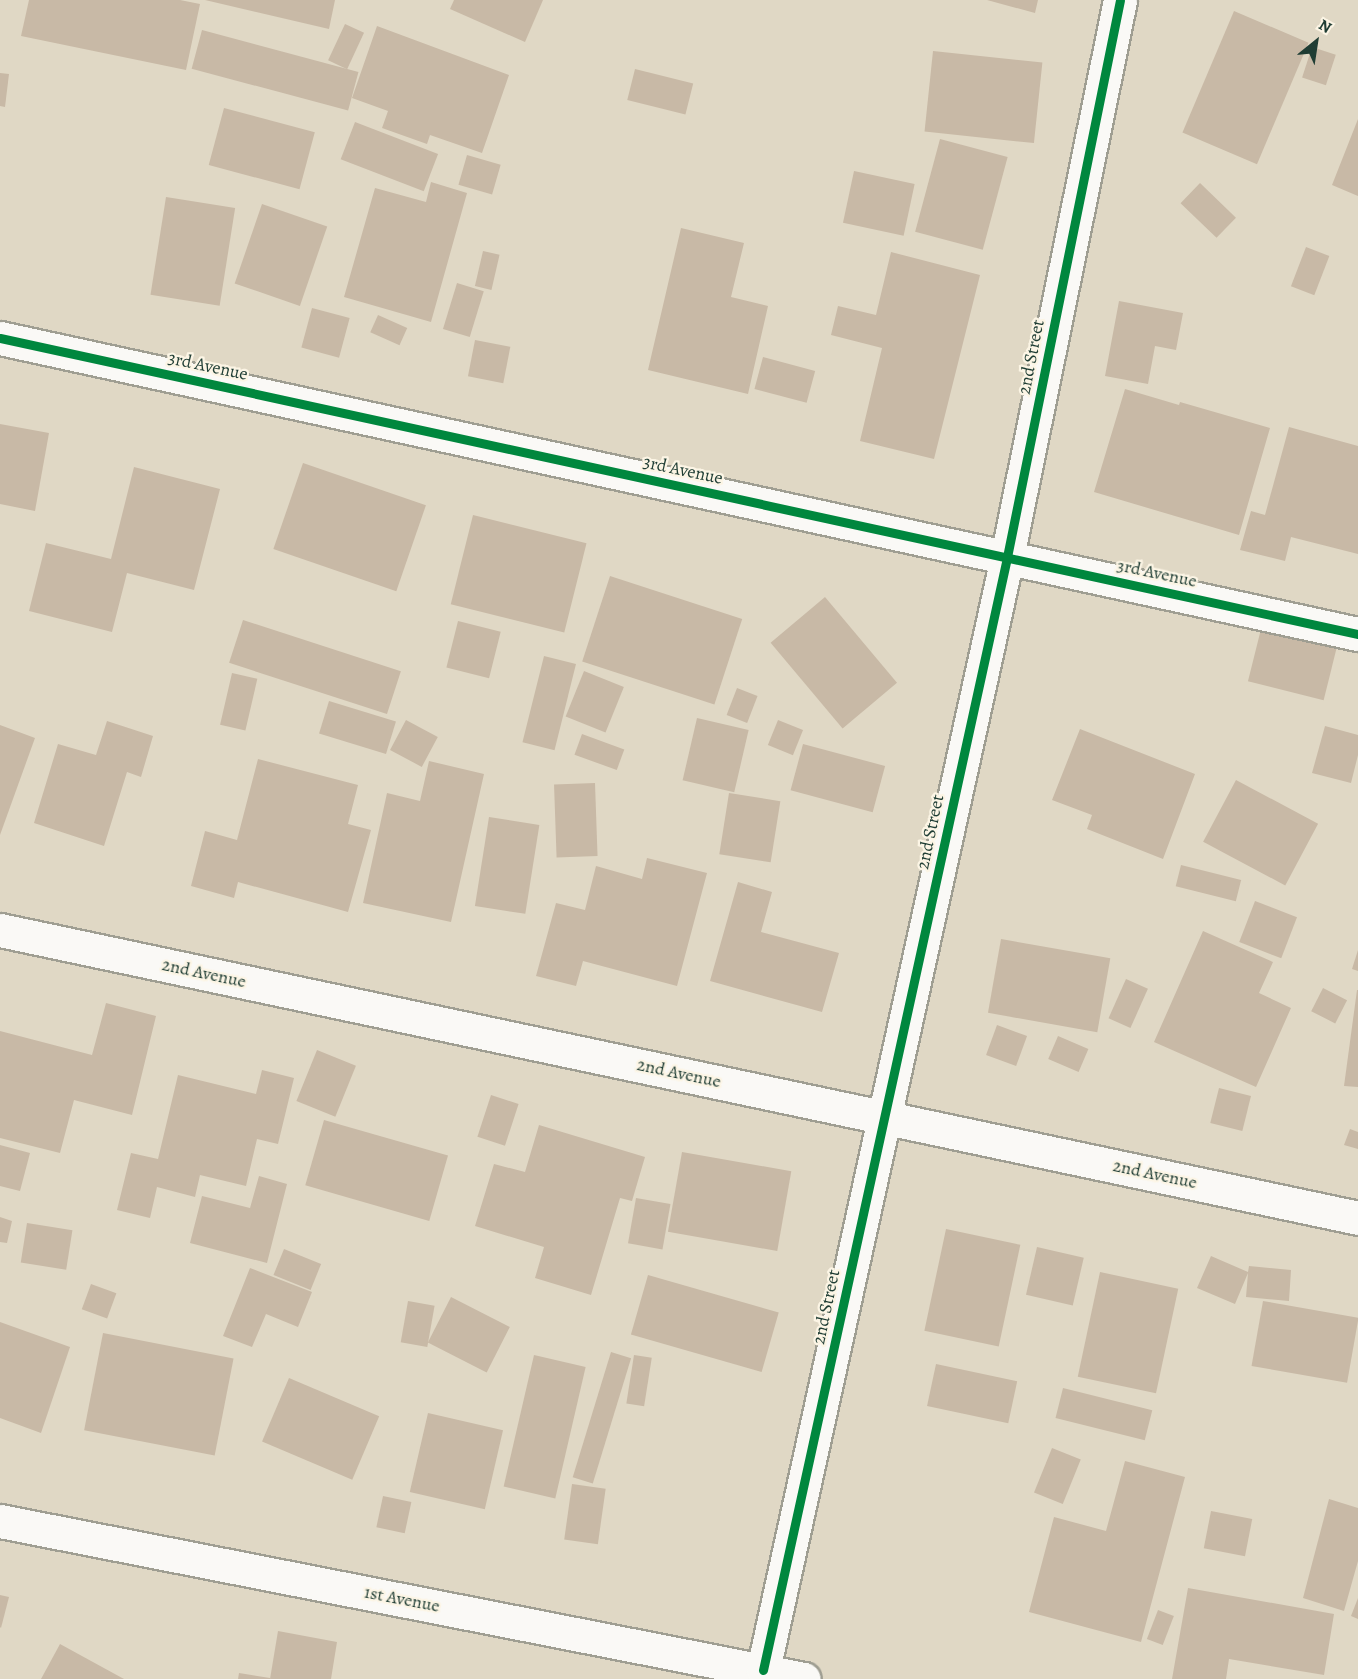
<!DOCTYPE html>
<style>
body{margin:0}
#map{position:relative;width:1358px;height:1679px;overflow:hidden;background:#e0d8c5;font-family:Alegreya,serif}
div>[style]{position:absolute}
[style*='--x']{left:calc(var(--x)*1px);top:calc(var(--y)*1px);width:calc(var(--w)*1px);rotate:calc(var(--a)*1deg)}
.building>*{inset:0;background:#c8b9a6;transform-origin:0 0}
.roads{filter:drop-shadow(2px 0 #9f9e92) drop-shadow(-2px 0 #9f9e92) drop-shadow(0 2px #9f9e92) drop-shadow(0 -2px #9f9e92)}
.minor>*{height:33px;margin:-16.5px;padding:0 16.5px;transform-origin:16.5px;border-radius:16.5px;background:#faf9f6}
.cycleway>*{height:9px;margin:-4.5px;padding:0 4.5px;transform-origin:4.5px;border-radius:4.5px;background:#00873e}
span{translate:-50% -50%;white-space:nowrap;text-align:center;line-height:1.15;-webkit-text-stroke:4.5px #fcf5e5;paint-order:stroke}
.street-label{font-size:18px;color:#1f3d34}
.north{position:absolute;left:1286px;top:12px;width:60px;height:60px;-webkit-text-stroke:4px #fcf5e5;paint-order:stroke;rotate:30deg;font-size:16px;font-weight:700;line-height:24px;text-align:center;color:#1f3d34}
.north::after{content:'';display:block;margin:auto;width:21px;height:27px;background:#1f3d34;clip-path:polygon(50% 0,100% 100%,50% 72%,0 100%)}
</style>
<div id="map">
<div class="building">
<div style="clip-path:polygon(29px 0,180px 0,200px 4px,186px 70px,21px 36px)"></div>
<div style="clip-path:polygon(205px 0,335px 0,329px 29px)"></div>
<div style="clip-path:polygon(454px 0,543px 0,525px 42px,450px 9px)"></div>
<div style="clip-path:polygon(987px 0,1038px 0,1035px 13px)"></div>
<div style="left:1234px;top:11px;width:81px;height:132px;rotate:23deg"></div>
<div style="left:345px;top:24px;width:21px;height:40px;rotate:25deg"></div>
<div style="clip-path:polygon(377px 26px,509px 75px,482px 153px,430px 135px,427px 144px,382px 128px,388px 111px,352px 98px)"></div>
<div style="left:202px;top:30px;width:162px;height:40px;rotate:15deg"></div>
<div style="left:1312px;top:47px;width:25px;height:32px;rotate:18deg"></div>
<div style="left:933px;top:51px;width:110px;height:81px;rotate:6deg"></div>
<div style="left:635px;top:69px;width:60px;height:32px;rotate:14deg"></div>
<div style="clip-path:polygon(0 73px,9px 74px,5px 107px,0 106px)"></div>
<div style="left:224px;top:108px;width:94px;height:59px;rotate:15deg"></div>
<div style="clip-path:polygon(1358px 119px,1358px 196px,1332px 185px)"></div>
<div style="left:355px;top:122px;width:89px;height:40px;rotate:21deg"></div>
<div style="left:940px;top:139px;width:70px;height:96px;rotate:15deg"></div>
<div style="left:467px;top:155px;width:35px;height:31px;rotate:16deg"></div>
<div style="left:854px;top:171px;width:62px;height:53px;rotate:12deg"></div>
<div style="clip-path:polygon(431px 182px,467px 193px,431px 322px,344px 297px,375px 188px,426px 202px)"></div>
<div style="left:1200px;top:183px;width:50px;height:28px;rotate:44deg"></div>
<div style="left:166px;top:197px;width:70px;height:99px;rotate:9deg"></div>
<div style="left:262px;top:204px;width:69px;height:84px;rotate:19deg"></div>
<div style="clip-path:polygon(681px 228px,744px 243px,731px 297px,768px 306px,748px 394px,648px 370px)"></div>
<div style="left:1306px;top:247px;width:25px;height:42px;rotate:21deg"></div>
<div style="left:483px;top:251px;width:17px;height:36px;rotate:13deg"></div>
<div style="clip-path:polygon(891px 252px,980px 275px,934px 459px,860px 441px,882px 348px,831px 335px,838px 306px,876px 315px)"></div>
<div style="left:457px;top:283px;width:28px;height:48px;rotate:17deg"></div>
<div style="clip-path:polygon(1119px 301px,1183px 313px,1176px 350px,1155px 346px,1148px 384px,1105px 376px)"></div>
<div style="left:312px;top:308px;width:39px;height:41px;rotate:15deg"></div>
<div style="left:378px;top:315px;width:32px;height:19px;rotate:24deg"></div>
<div style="left:475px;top:340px;width:36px;height:37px;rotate:11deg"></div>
<div style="left:763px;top:357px;width:54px;height:33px;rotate:15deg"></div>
<div style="clip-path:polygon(1125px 389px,1179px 405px,1180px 402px,1270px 428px,1239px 535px,1094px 492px)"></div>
<div style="clip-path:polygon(0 424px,49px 433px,35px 511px,0 504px)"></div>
<div style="clip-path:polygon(1289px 427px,1358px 446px,1358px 554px,1291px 537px,1285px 561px,1240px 550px,1251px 511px,1265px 515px)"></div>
<div style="left:303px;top:463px;width:130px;height:91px;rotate:19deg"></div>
<div style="clip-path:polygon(134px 467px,220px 489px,194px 590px,127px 573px,112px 632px,29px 611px,46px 543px,111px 559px)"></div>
<div style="left:473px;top:515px;width:117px;height:92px;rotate:14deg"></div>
<div style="left:610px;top:576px;width:139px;height:90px;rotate:18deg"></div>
<div style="left:825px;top:597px;width:112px;height:71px;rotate:50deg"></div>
<div style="left:243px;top:620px;width:166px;height:45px;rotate:18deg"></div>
<div style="left:458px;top:621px;width:44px;height:48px;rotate:14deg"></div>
<div style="left:1262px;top:625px;width:78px;height:58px;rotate:14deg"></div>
<div style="left:544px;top:656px;width:33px;height:89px;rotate:14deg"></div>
<div style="left:584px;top:671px;width:43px;height:49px;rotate:22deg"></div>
<div style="left:232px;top:673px;width:26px;height:53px;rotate:13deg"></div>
<div style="left:737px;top:688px;width:22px;height:29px;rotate:21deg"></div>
<div style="left:329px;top:701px;width:70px;height:34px;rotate:17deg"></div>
<div style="left:697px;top:718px;width:53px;height:64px;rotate:13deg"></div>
<div style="left:406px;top:720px;width:36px;height:34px;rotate:28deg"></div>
<div style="left:778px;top:720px;width:27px;height:27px;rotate:22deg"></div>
<div style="clip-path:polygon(107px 721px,153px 736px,141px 777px,127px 772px,104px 846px,34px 823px,58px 744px,96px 755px)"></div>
<div style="clip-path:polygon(0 725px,35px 738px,0 835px)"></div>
<div style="clip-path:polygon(1325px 726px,1358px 735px,1358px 755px,1351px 783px,1312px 773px)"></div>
<div style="clip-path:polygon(1080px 729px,1195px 774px,1163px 859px,1087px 829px,1092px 815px,1052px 800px)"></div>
<div style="left:582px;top:734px;width:45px;height:22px;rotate:20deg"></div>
<div style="left:803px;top:744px;width:85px;height:48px;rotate:15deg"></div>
<div style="clip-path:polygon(258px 759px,358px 785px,348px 824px,371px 830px,348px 912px,238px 882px,234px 898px,191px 886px,205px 831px,237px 840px)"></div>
<div style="clip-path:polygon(429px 761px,484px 774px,451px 922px,363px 903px,387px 793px,420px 801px)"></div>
<div style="left:1236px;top:780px;width:93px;height:70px;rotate:28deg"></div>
<div style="left:595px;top:783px;width:73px;height:41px;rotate:88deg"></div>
<div style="left:729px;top:793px;width:52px;height:62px;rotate:9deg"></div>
<div style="left:489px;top:817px;width:51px;height:90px;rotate:9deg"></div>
<div style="clip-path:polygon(647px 858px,707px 873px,677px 986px,583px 961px,576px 986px,536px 976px,556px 903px,585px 910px,596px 866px,642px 879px)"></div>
<div style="left:1181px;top:865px;width:62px;height:22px;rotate:14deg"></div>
<div style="clip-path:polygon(738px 882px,772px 892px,761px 932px,839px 953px,822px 1012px,710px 981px)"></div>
<div style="left:1255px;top:901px;width:45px;height:44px;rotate:21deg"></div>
<div style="clip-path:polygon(1203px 931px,1273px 962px,1259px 993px,1291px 1008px,1256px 1087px,1154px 1042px)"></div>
<div style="left:1001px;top:939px;width:111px;height:75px;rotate:10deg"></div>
<div style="clip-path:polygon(1358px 950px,1358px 971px,1352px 969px)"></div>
<div style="left:1126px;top:979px;width:24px;height:43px;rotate:24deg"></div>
<div style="left:1323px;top:988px;width:27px;height:26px;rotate:27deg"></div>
<div style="clip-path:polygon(1357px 990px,1358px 990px,1358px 1087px,1344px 1086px)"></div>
<div style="clip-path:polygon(106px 1003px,156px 1016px,132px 1115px,74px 1100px,60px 1153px,0 1138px,0 1031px,92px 1055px)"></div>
<div style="left:997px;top:1025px;width:32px;height:32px;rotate:20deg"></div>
<div style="left:1058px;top:1036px;width:33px;height:25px;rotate:23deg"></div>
<div style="left:317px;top:1050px;width:42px;height:55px;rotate:22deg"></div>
<div style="clip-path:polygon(262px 1070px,294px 1078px,278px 1144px,257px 1139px,246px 1186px,200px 1175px,195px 1197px,157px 1187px,150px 1218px,117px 1210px,131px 1153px,158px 1159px,178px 1075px,256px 1094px)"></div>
<div style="left:1219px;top:1088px;width:33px;height:36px;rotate:14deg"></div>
<div style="left:491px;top:1095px;width:29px;height:44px;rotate:18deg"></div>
<div style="left:324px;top:1120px;width:129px;height:68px;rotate:16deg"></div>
<div style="clip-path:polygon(539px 1125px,645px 1157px,632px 1201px,620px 1198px,591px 1295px,535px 1278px,544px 1247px,475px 1226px,494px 1164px,525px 1172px)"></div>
<div style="clip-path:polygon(1350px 1129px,1358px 1132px,1358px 1149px,1344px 1145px)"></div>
<div style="clip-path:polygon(0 1145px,30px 1153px,20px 1191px,0 1186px)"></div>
<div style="left:682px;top:1152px;width:111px;height:81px;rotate:10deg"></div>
<div style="clip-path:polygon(259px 1176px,287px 1184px,267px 1263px,190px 1243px,202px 1196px,250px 1208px)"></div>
<div style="left:636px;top:1198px;width:35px;height:46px;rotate:10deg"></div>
<div style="clip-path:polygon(0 1217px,12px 1221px,7px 1243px,0 1242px)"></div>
<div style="left:27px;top:1223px;width:46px;height:40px;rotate:9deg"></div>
<div style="left:946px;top:1229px;width:76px;height:104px;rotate:12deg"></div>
<div style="left:1037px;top:1247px;width:48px;height:49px;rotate:13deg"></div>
<div style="left:284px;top:1249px;width:40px;height:28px;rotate:22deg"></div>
<div style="clip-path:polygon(1211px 1256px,1248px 1272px,1249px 1266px,1291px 1270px,1289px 1301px,1246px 1297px,1248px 1273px,1235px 1304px,1197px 1288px)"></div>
<div style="clip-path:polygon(250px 1268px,312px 1292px,298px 1327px,266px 1314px,252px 1347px,223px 1336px)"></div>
<div style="left:1100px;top:1272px;width:80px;height:107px;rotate:12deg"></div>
<div style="left:648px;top:1275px;width:136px;height:62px;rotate:16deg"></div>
<div style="left:91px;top:1284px;width:27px;height:27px;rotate:20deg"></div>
<div style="left:451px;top:1297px;width:66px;height:51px;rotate:27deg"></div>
<div style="left:408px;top:1301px;width:27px;height:42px;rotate:10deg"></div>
<div style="left:1263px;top:1301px;width:97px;height:66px;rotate:10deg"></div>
<div style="clip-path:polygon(0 1322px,70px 1347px,41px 1433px,0 1418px)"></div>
<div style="left:103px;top:1333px;width:133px;height:99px;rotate:11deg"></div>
<div style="left:611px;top:1352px;width:21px;height:131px;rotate:17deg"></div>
<div style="left:534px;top:1355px;width:53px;height:135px;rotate:13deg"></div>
<div style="left:634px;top:1355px;width:18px;height:49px;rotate:9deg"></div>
<div style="left:936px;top:1364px;width:83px;height:43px;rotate:12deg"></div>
<div style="left:289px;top:1378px;width:98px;height:69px;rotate:23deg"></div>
<div style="left:1063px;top:1388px;width:92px;height:31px;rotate:14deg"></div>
<div style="left:428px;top:1413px;width:77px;height:81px;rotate:13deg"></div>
<div style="left:1052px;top:1448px;width:31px;height:48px;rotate:22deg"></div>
<div style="clip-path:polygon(1125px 1461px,1185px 1477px,1141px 1642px,1029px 1612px,1054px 1517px,1106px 1531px)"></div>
<div style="left:572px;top:1484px;width:34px;height:56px;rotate:8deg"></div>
<div style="left:383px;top:1496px;width:29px;height:32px;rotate:12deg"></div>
<div style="clip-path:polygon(1329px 1499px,1358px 1508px,1358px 1561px,1344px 1611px,1303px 1598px)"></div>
<div style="left:1211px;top:1511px;width:42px;height:38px;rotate:11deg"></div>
<div style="clip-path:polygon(1188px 1588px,1334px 1614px,1324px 1675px,1229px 1659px,1226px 1679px,1172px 1679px)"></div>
<div style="clip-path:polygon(0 1595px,9px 1597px,1px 1628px,0 1627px)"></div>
<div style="clip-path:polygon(1358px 1598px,1358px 1619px,1351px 1616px)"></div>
<div style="left:1158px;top:1610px;width:17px;height:31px;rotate:21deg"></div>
<div style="clip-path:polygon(278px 1631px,337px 1642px,331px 1679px,270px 1679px)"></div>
<div style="clip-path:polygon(60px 1644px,124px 1679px,41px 1679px)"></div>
<div style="clip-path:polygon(239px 1673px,270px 1678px,270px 1679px,238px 1679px)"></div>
</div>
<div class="roads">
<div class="minor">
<div style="--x:0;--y:338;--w:1390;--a:12.3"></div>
<div style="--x:0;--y:930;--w:1388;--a:11.97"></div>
<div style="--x:0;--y:1521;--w:819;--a:11.12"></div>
<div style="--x:763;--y:1670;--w:1139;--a:-77.63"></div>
<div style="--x:1007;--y:557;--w:568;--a:-78.53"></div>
</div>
</div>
<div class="cycleway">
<div style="--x:0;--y:338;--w:1390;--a:12.3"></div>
<div style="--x:763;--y:1670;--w:1139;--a:-77.63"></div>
<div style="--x:1007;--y:557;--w:568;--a:-78.53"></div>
</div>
<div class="street-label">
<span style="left:1031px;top:357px;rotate:-79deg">2nd Street</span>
<span style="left:208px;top:366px;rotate:12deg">3rd Avenue</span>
<span style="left:683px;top:470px;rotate:12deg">3rd Avenue</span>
<span style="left:1157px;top:573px;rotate:12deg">3rd Avenue</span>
<span style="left:930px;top:832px;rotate:-78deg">2nd Street</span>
<span style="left:204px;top:973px;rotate:12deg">2nd Avenue</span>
<span style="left:679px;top:1073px;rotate:12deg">2nd Avenue</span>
<span style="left:1155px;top:1174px;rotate:12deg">2nd Avenue</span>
<span style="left:826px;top:1307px;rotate:-78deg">2nd Street</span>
<span style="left:402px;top:1599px;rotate:11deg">1st Avenue</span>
</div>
<div class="north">N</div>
</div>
